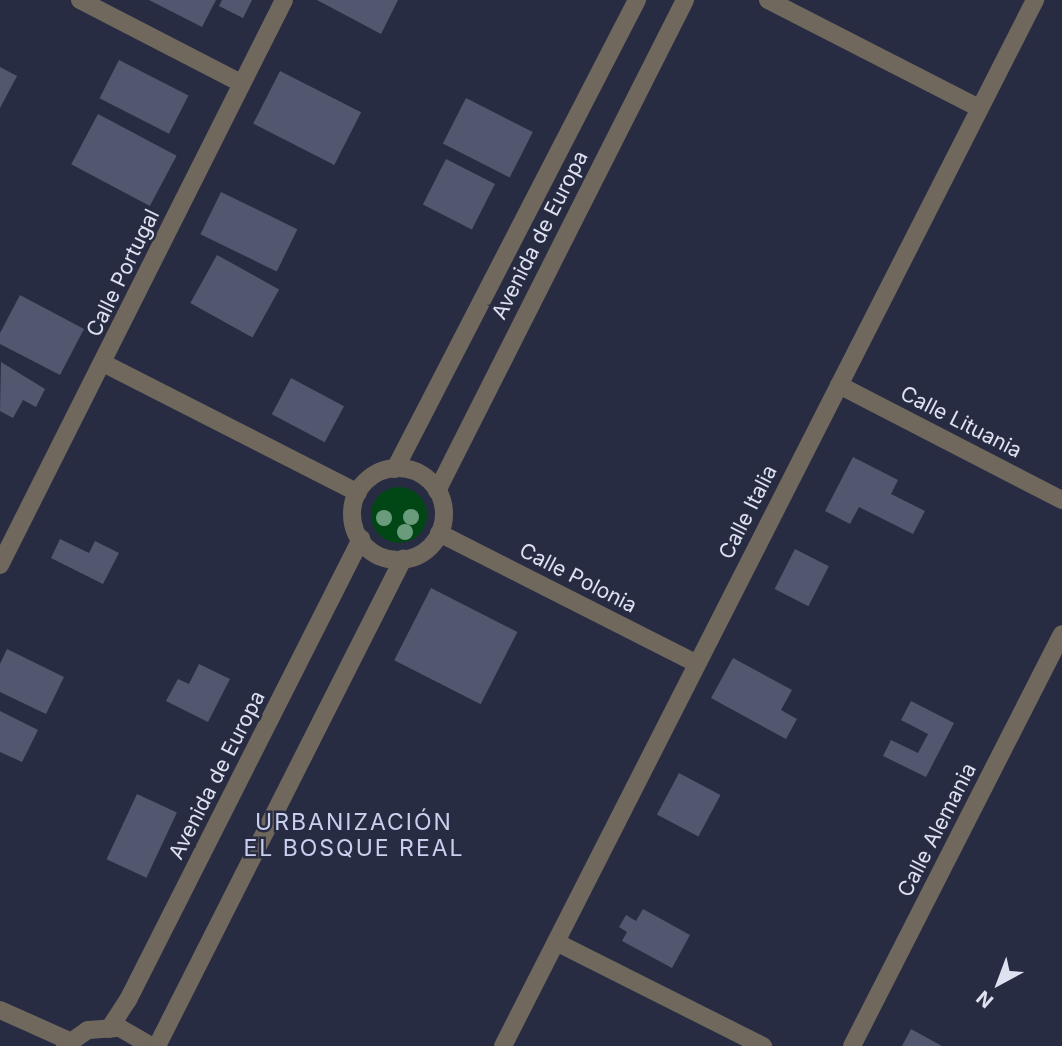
<!DOCTYPE html>
<meta charset="utf-8">
<style>
body{margin:0}
#map{position:relative;width:1062px;height:1046px;overflow:hidden;background:#272c42;font-family:Inter,sans-serif}
div>[style]{position:absolute}
[style*='--x']{left:calc(var(--x)*1px);top:calc(var(--y)*1px);width:calc(var(--w)*1px);rotate:calc(var(--a)*1deg)}
.green>*{inset:0;background:#014716}
.round{border-radius:50%}
.building>*{inset:0;background:#51576f;transform-origin:0 0}
.minor>*{height:18px;margin:-9px;padding:0 9px;transform-origin:9px;border-radius:9px;background:#70675d}
.minor>.ring{margin:-9px;padding:0;box-sizing:content-box;background:none;border:18px solid #70675d;border-radius:50%}
.trees>*{width:16px;height:16px;margin:-8px;border-radius:50%;background:#6a9c7c}
span{translate:-50% -50%;white-space:nowrap;text-align:center;line-height:1.15;-webkit-text-stroke:5px #272c42;paint-order:stroke}
.street-label{font-size:21px;color:#dde1f0}
.neighbourhood-label{font-size:23px;color:#c9d0ee;letter-spacing:2px}
.north{position:absolute;left:964px;top:948px;width:70px;height:70px;-webkit-text-stroke:5px #272c42;paint-order:stroke;rotate:221deg;font-size:19px;font-weight:700;line-height:28px;text-align:center;color:#dde1f0}
.north::after{content:'';display:block;margin:auto;width:24px;height:32px;background:#dde1f0;clip-path:polygon(50% 0,100% 100%,50% 72%,0 100%)}
</style>
<div id="map">
<div class="green">
<div class="round" style="left:371px;top:487px;width:56px;height:56px"></div>
</div>
<div class="building">
<div style="clip-path:polygon(149px 0,216px 0,202px 27px)"></div>
<div style="clip-path:polygon(222px 0,252px 0,243px 18px,219px 6px)"></div>
<div style="clip-path:polygon(317px 0,398px 0,381px 34px)"></div>
<div style="left:119px;top:60px;width:78px;height:43px;rotate:27deg"></div>
<div style="clip-path:polygon(0 67px,17px 76px,0 108px)"></div>
<div style="left:280px;top:71px;width:91px;height:59px;rotate:27deg"></div>
<div style="left:466px;top:98px;width:75px;height:51px;rotate:27deg"></div>
<div style="left:98px;top:114px;width:89px;height:57px;rotate:28deg"></div>
<div style="left:446px;top:159px;width:55px;height:51px;rotate:27deg"></div>
<div style="left:221px;top:192px;width:85px;height:47px;rotate:26deg"></div>
<div style="left:217px;top:255px;width:71px;height:55px;rotate:29deg"></div>
<div style="clip-path:polygon(20px 295px,84px 329px,60px 375px,0 344px,0 333px)"></div>
<div style="clip-path:polygon(1px 362px,45px 389px,36px 407px,23px 400px,13px 418px,0 411px)"></div>
<div style="left:291px;top:378px;width:60px;height:41px;rotate:28deg"></div>
<div style="clip-path:polygon(853px 457px,898px 480px,891px 494px,925px 511px,913px 534px,859px 507px,850px 524px,825px 511px)"></div>
<div style="clip-path:polygon(60px 539px,89px 553px,95px 541px,119px 553px,103px 584px,51px 558px)"></div>
<div style="left:795px;top:549px;width:38px;height:45px;rotate:27deg"></div>
<div style="left:431px;top:588px;width:97px;height:81px;rotate:27deg"></div>
<div style="clip-path:polygon(7px 649px,64px 677px,46px 714px,0 692px,0 664px)"></div>
<div style="clip-path:polygon(733px 658px,792px 690px,781px 710px,797px 719px,786px 739px,711px 698px)"></div>
<div style="clip-path:polygon(199px 664px,230px 679px,208px 722px,166px 701px,178px 679px,189px 684px)"></div>
<div style="clip-path:polygon(911px 701px,954px 723px,926px 777px,883px 756px,891px 740px,918px 753px,928px 734px,901px 720px)"></div>
<div style="clip-path:polygon(0 711px,38px 730px,22px 762px,0 752px)"></div>
<div style="left:679px;top:773px;width:47px;height:47px;rotate:28deg"></div>
<div style="left:137px;top:794px;width:44px;height:72px;rotate:25deg"></div>
<div style="clip-path:polygon(643px 909px,690px 935px,672px 968px,622px 941px,627px 932px,619px 927px,626px 915px,636px 921px)"></div>
<div style="clip-path:polygon(911px 1029px,942px 1046px,902px 1046px)"></div>
</div>
<div class="minor">
<div style="--x:80;--y:0;--w:181;--a:27.3"></div>
<div style="--x:768;--y:0;--w:237;--a:27.1"></div>
<div style="--x:103;--y:363;--w:286;--a:27"></div>
<div style="--x:839;--y:385;--w:251;--a:27.3"></div>
<div class="ring" style="left:352px;top:468px;width:74px;height:74px"></div>
<div style="--x:395;--y:469;--w:528;--a:-62.71"></div>
<div style="--x:437;--y:491;--w:550;--a:-63.2"></div>
<div style="--x:439;--y:533;--w:287;--a:26.9"></div>
<div style="--x:0;--y:565;--w:632;--a:-63.31"></div>
<div style="--x:556;--y:942;--w:232;--a:26.7"></div>
<div style="--x:0;--y:1010;--w:79;--a:24"></div>
<div style="--x:109;--y:1029;--w:35;--a:-57"></div>
<div style="--x:128;--y:1000;--w:517;--a:-63.19"></div>
<div style="--x:65;--y:1046;--w:28;--a:-35"></div>
<div style="--x:88;--y:1030;--w:32;--a:-4"></div>
<div style="--x:120;--y:1028;--w:36;--a:30"></div>
<div style="--x:157;--y:1046;--w:546;--a:-63.2"></div>
<div style="--x:503;--y:1046;--w:1174;--a:-63.04"></div>
<div style="--x:852;--y:1046;--w:462;--a:-63"></div>
</div>
<div class="trees">
<div style="left:411px;top:517px"></div>
<div style="left:384px;top:518px"></div>
<div style="left:405px;top:532px"></div>
</div>
<div class="street-label">
<span style="left:540px;top:235px;rotate:-63deg">Avenida de Europa</span>
<span style="left:123px;top:273px;rotate:-64deg">Calle Portugal</span>
<span style="left:961px;top:422px;rotate:27deg">Calle Lituania</span>
<span style="left:748px;top:512px;rotate:-63deg">Calle Italia</span>
<span style="left:578px;top:578px;rotate:27deg">Calle Polonia</span>
<span style="left:217px;top:775px;rotate:-63deg">Avenida de Europa</span>
<span style="left:937px;top:830px;rotate:-63deg">Calle Alemania</span>
</div>
<div class="neighbourhood-label">
<span style="left:354px;top:835px">URBANIZACIÓN<br>EL BOSQUE REAL</span>
</div>
<div class="north">N</div>
</div>
